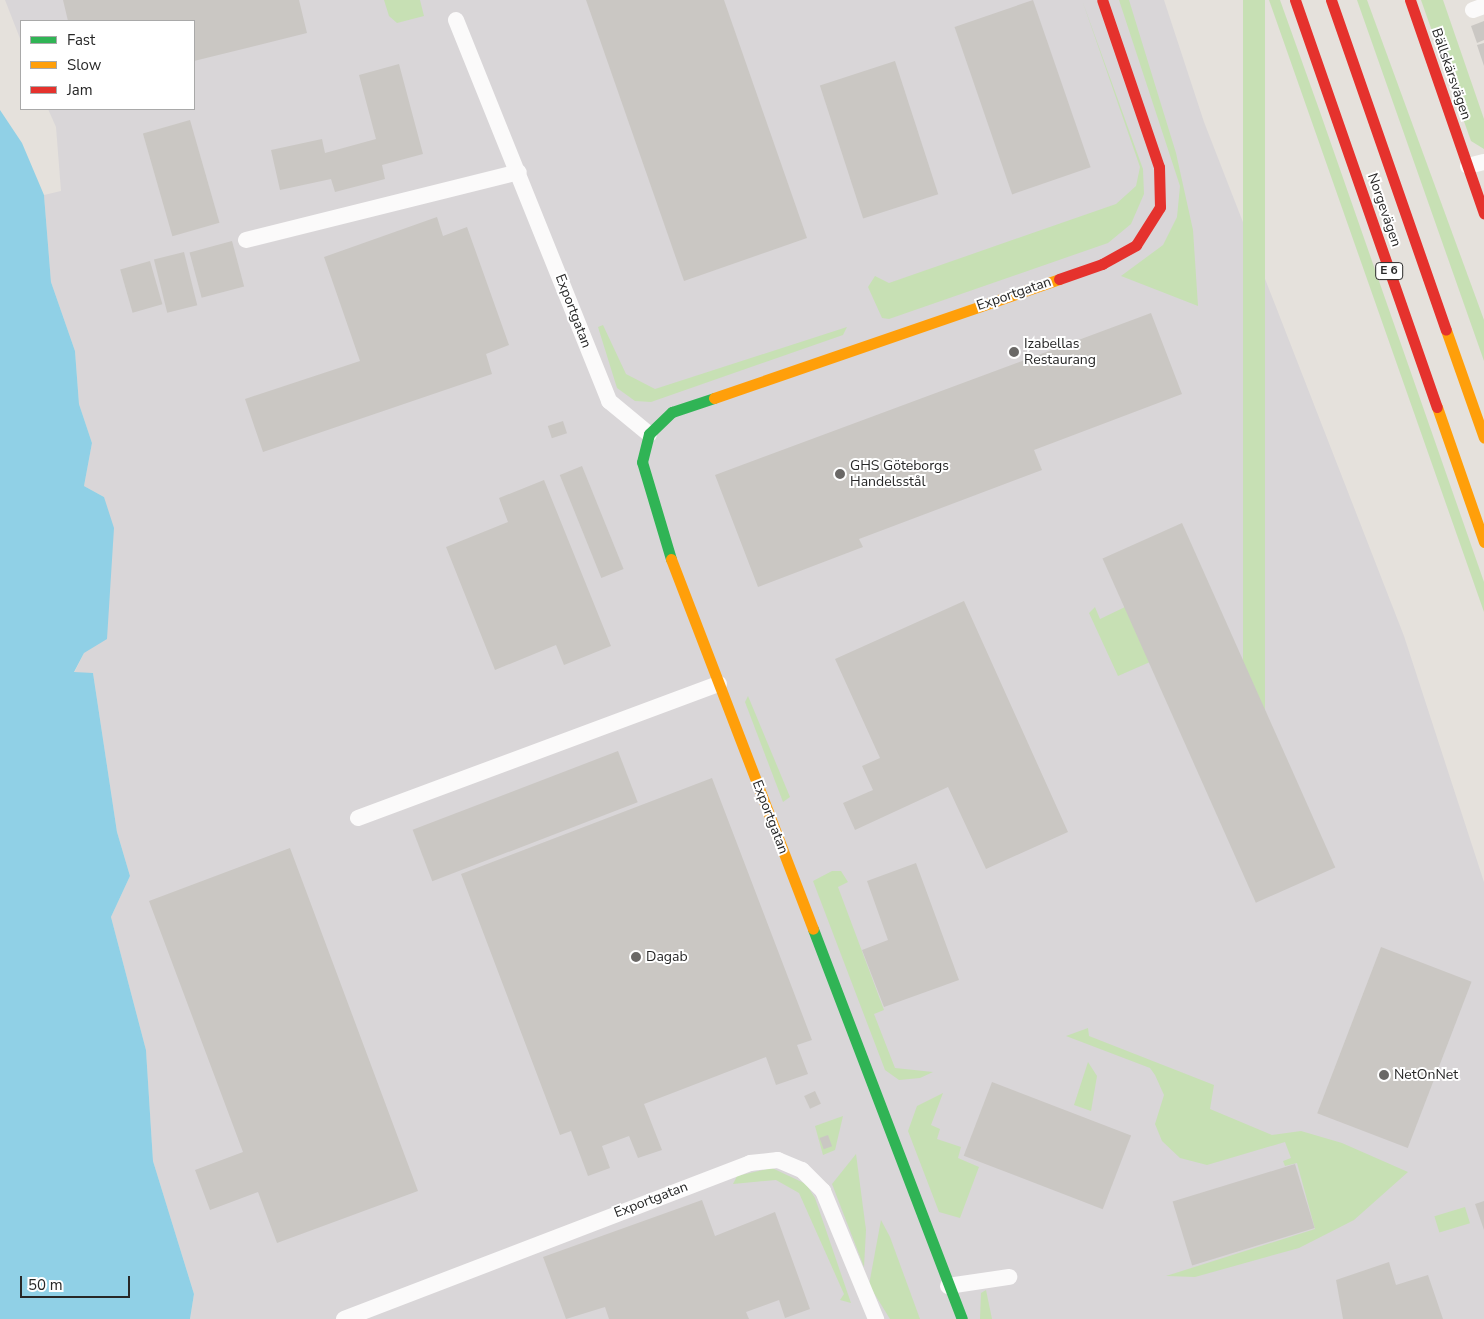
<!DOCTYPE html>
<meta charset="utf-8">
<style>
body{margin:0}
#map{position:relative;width:1484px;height:1319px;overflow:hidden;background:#e5e1dc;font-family:"Nunito Sans",sans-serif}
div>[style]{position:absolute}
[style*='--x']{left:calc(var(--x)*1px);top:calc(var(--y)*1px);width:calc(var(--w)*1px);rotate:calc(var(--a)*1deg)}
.industrial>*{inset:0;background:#d9d6d8}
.green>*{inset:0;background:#c7e0b4;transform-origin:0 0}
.water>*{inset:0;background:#90d0e6}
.building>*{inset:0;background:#cac7c3;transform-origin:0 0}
.street>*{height:16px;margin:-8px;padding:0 8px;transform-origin:8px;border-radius:8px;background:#fbfafa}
.fast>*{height:11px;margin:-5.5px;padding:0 5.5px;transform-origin:5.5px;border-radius:5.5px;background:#30b455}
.slow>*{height:11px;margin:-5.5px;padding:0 5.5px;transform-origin:5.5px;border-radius:5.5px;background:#ff9f0a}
.jam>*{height:11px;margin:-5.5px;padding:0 5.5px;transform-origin:5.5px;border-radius:5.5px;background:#e5322d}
.dots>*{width:14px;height:14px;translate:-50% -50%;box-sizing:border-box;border:2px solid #fff;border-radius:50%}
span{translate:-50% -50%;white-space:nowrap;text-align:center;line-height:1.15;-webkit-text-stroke:4px #fff;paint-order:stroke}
.shield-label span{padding:1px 4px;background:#fff;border:1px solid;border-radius:4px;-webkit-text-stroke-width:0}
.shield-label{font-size:12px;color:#272727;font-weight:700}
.street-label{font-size:14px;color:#272727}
.poi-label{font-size:14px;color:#272727}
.left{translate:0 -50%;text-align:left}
.legend{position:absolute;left:20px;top:20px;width:175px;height:90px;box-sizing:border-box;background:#fff;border:1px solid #a9a9a9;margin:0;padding:6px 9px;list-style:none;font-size:15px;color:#272727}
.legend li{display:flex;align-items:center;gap:10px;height:25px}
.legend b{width:25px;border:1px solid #a9a9a9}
.scale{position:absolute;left:20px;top:1276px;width:110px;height:22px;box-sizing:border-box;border:2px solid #272727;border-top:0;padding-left:6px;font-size:15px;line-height:18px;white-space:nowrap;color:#272727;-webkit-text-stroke:4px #fff;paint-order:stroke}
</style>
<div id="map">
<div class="industrial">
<div style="clip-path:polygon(5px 0,1164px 0,1204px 122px,1404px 636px,1484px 882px,1484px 1319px,190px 1319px,194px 1294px,153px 1161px,146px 1050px,111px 917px,130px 876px,117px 832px,93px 673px,74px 673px,84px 653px,104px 497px,84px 486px,92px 443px,79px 404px,75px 351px,51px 282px,44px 195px,61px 191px,56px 127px,48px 109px,194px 109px,194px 21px,21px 21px,21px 41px)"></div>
</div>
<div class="green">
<div style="clip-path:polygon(384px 0,420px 0,424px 16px,397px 23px,389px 16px)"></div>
<div style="clip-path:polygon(1082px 0,1143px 169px,1144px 194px,1131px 224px,1108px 243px,889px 319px,882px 318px,868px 287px,875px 276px,889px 283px,1116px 204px,1136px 186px,1140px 167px)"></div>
<div style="clip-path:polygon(1119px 0,1129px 0,1176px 153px,1193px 230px,1198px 306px,1121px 276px,1163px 245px,1177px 217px,1180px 186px)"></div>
<div style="left:1243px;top:0;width:22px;height:734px"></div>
<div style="clip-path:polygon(1269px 0,1280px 0,1320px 112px,1484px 582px,1484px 612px)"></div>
<div style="clip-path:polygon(1357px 0,1367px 0,1476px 298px,1484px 320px,1484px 361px)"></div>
<div style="clip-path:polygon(1421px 0,1443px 0,1484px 119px,1484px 149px,1471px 141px)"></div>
<div style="clip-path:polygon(603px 325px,626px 374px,655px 389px,847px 327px,843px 335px,651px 402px,635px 401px,617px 388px,598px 327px)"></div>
<div style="clip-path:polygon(1095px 607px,1100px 619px,1125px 607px,1150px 662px,1118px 676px,1089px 613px)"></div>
<div style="clip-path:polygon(748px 696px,790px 797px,783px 802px,745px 702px)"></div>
<div style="clip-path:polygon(832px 871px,841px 871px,848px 882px,838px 887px,884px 1010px,874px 1014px,895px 1068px,933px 1072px,920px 1078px,899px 1080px,885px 1070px,813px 881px)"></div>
<div style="clip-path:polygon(1088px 1028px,1089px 1036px,1214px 1085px,1210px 1109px,1272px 1135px,1301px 1131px,1342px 1143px,1408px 1172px,1354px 1220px,1299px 1248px,1195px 1277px,1166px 1276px,1315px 1229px,1297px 1163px,1285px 1166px,1283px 1161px,1291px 1158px,1285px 1142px,1207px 1165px,1180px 1158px,1162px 1141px,1155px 1124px,1164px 1095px,1155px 1075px,1150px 1068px,1066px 1036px)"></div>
<div style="clip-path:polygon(1088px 1062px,1097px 1076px,1091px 1111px,1074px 1105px)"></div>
<div style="clip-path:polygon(943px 1093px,931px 1125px,940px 1129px,937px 1139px,961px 1147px,958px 1158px,979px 1167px,960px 1218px,939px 1212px,908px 1131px,917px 1106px)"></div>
<div style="clip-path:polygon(843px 1116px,835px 1150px,823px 1155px,815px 1126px)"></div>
<div style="clip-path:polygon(856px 1154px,866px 1230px,864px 1267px,832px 1184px)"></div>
<div style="clip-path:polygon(772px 1168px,806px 1184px,815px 1198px,851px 1303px,840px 1300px,844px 1294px,799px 1193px,776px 1180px,733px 1184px,737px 1176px)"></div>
<div style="left:1465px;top:1207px;width:17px;height:32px;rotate:73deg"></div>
<div style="clip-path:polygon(881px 1220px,890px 1237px,920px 1319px,890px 1319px,869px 1285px)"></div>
<div style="clip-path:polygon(986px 1290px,992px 1319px,980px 1319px,981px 1293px)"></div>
</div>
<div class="water">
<div style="clip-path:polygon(0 110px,22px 143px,44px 195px,51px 282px,75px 351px,79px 404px,92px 443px,84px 486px,104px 497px,114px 528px,107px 639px,84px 653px,74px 672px,93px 673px,117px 832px,130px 876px,111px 917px,146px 1050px,153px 1161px,194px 1294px,190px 1319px,0 1319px)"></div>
</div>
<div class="building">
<div style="clip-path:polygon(63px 0,299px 0,307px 33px,194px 61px,194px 21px,68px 21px)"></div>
<div style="clip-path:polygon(586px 0,724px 0,807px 238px,684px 281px)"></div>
<div style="left:1033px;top:0;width:177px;height:83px;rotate:71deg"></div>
<div style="clip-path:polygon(1484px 21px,1484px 40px,1477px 43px,1471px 26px)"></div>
<div style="clip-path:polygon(1484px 43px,1484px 66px,1477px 45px)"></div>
<div style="left:895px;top:61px;width:140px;height:79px;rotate:72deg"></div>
<div style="clip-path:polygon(399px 64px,423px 154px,382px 165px,385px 179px,335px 192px,331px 179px,280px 190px,271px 150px,322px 139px,325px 153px,376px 139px,359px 75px)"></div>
<div style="left:190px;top:120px;width:107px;height:49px;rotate:74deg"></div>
<div style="clip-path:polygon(437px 217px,443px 236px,467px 227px,509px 345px,486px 354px,492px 374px,263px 452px,245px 399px,360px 361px,324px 257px)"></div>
<div style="left:232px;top:241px;width:47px;height:44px;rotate:75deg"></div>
<div style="left:184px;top:252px;width:55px;height:31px;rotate:76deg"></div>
<div style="left:150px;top:261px;width:45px;height:31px;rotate:74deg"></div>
<div style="clip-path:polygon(1151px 313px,1182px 394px,1034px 450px,1042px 470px,859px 539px,863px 547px,758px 587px,715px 475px)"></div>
<div style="left:563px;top:421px;width:13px;height:16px;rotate:72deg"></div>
<div style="left:582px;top:466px;width:111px;height:24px;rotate:68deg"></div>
<div style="clip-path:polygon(544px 480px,611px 646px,564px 665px,556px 645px,495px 670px,446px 547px,508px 522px,499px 498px)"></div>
<div style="left:1182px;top:523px;width:377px;height:87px;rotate:66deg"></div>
<div style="clip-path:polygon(964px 601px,1068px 832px,986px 869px,948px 787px,855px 830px,843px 803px,873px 790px,862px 766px,880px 758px,835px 659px)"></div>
<div style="left:618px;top:751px;width:55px;height:220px;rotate:69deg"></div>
<div style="clip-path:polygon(712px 778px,812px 1040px,797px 1045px,808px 1074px,776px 1085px,766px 1057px,644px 1104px,662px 1150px,638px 1158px,629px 1136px,602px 1146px,610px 1168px,588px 1176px,571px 1131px,560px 1135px,461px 874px)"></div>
<div style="clip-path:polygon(290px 848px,418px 1191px,277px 1243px,258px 1192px,210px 1210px,195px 1170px,243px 1152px,149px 901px)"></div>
<div style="clip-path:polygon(916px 863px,959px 980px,884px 1007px,862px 950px,888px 940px,867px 881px)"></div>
<div style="left:1381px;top:947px;width:97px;height:178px;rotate:21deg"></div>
<div style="left:992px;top:1082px;width:149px;height:79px;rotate:21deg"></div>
<div style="left:815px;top:1091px;width:14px;height:12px;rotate:65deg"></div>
<div style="left:828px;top:1135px;width:12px;height:9px;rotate:70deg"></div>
<div style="left:1295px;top:1164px;width:67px;height:128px;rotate:73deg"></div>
<div style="clip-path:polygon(702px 1200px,715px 1236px,775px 1212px,810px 1309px,785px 1318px,779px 1300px,746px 1312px,749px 1319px,609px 1319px,605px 1307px,566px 1319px,543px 1257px)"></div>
<div style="clip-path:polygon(1484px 1201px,1484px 1230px,1475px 1204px)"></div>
<div style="clip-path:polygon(1389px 1262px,1396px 1285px,1428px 1275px,1443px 1319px,1343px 1319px,1336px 1280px)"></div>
</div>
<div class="street">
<div style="--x:1473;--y:10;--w:12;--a:-20"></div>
<div style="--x:456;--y:20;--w:411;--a:68.1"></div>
<div style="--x:609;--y:401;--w:52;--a:39.5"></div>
<div style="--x:1468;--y:166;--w:16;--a:-14"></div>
<div style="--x:246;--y:240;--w:281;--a:-14"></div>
<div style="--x:358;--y:818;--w:385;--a:-20.4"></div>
<div style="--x:948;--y:1286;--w:62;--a:-8.4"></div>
<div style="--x:344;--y:1319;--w:435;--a:-21"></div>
<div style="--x:750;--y:1163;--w:28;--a:-6"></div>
<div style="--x:778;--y:1160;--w:26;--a:23"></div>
<div style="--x:802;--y:1170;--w:30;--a:45"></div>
<div style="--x:823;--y:1191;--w:139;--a:67.5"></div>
</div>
<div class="fast">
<div style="--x:671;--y:559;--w:101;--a:-106.6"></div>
<div style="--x:642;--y:462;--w:29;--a:-76"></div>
<div style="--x:649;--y:434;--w:32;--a:-44"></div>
<div style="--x:672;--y:412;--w:44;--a:-18.4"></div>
<div style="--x:813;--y:929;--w:417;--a:69.1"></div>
</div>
<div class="slow">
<div style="--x:1446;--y:330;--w:114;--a:70.6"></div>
<div style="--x:714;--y:398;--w:365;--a:-19"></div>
<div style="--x:1437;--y:407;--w:143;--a:70.8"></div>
<div style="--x:671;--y:559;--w:396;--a:69"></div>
</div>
<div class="jam">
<div style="--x:1295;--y:0;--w:431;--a:70.8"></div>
<div style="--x:1331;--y:0;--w:349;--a:70.8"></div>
<div style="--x:1410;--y:0;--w:226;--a:70.9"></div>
<div style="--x:1059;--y:279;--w:46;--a:-19.2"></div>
<div style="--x:1102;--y:264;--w:39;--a:-29"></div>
<div style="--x:1136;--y:245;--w:45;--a:-57.7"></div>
<div style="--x:1160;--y:207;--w:40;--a:-91.4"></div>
<div style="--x:1159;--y:167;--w:176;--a:-108.8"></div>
</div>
<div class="dots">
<div style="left:1014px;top:352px;background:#6a6866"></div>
<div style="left:840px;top:474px;background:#6a6866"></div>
<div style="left:636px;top:957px;background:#6a6866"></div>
<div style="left:1384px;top:1075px;background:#6a6866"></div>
</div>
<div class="shield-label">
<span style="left:1389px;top:271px">E 6</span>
</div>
<div class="street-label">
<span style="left:1451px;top:74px;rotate:71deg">Bällskärsvägen</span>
<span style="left:1384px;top:210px;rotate:71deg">Norgevägen</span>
<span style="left:1014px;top:294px;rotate:-19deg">Exportgatan</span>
<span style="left:573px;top:311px;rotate:69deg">Exportgatan</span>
<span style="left:770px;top:817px;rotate:69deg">Exportgatan</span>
<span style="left:651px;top:1200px;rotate:-21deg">Exportgatan</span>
</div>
<div class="poi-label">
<span class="left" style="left:1024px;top:352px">Izabellas<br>Restaurang</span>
<span class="left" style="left:850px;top:474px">GHS Göteborgs<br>Handelsstål</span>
<span class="left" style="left:646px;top:957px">Dagab</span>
<span class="left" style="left:1394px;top:1075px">NetOnNet</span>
</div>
<ul class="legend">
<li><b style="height:6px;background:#30b455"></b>Fast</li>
<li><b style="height:6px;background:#ff9f0a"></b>Slow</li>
<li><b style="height:6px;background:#e5322d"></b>Jam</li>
</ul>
<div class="scale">50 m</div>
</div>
